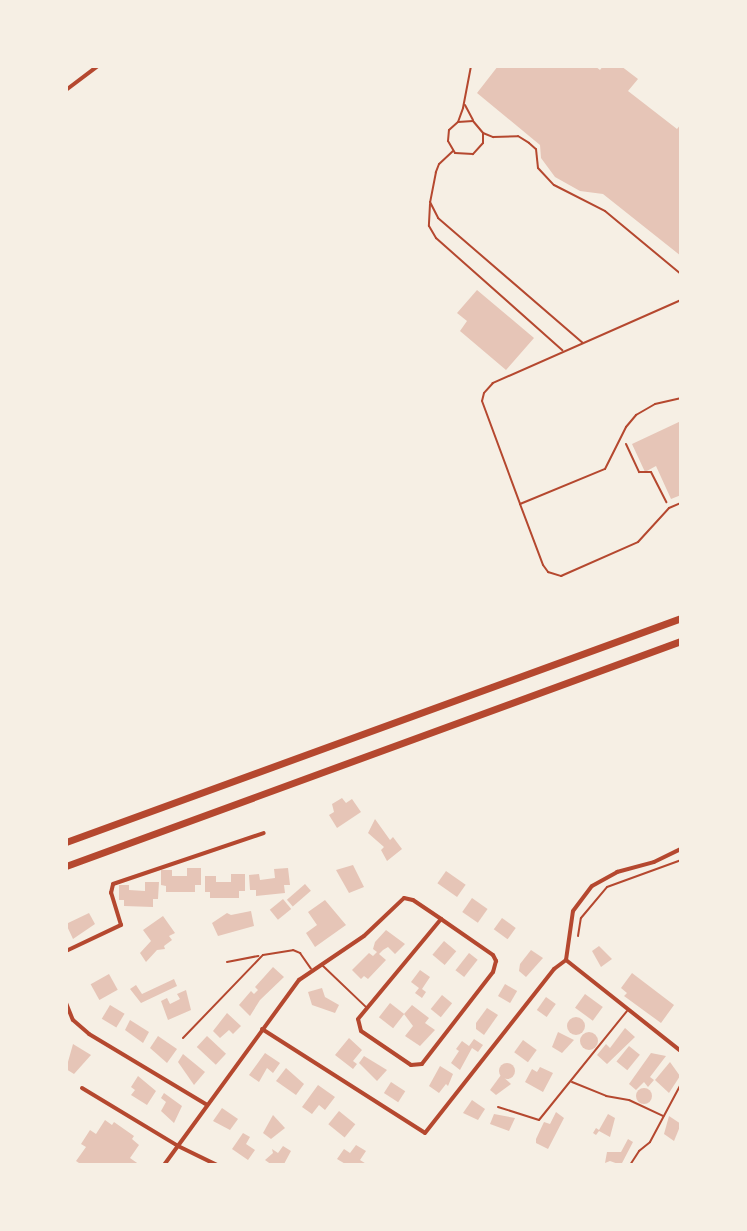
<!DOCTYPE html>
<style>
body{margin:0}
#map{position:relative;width:747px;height:1231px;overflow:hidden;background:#f6efe4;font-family:Arial,sans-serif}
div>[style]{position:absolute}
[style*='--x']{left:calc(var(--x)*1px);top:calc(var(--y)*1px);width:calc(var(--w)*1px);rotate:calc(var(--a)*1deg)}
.building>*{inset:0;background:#e6c5b7;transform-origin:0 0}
.round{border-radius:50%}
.path>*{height:2px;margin:-1px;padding:0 1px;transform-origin:1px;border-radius:1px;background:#b5482f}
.service>*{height:2px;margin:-1px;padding:0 1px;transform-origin:1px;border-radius:1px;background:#b5482f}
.minor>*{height:4px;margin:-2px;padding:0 2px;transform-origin:2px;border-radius:2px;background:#b5482f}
.trunk>*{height:7px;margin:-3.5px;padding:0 3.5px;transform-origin:3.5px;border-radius:3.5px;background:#b5482f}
span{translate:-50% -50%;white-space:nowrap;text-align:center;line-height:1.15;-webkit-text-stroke:8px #f6efe4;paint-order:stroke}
.frame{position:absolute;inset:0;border:68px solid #f6efe4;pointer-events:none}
</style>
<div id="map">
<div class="building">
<div style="clip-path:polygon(498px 66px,595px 66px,600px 70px,603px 66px,621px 66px,638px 79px,628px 91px,677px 129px,681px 124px,681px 256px,603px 194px,580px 191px,555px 177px,541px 158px,540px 145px,477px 93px)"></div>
<div style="clip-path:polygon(477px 290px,534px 338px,506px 370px,460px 331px,467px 321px,457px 313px)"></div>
<div style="clip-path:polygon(681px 421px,681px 495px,671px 499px,656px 466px,645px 472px,632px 444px)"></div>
<div style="clip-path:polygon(342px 798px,346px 803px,352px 799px,361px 812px,337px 828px,329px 815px,334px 812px,332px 804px)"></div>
<div style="clip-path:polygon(375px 819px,390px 840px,393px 837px,402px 849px,387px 861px,381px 850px,384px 847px,368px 833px)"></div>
<div style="clip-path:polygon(353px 865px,364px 887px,349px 893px,336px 870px)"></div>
<div style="clip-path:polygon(187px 868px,201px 868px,201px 885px,195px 885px,195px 892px,166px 892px,166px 886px,161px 885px,161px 870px,172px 870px,172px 876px,187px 876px)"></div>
<div style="clip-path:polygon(288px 868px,290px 885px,284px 885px,285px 893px,256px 896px,256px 890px,250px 890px,249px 875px,259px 874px,260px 880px,275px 878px,274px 869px)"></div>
<div style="left:446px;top:871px;width:24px;height:15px;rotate:35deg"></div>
<div style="clip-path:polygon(231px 874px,245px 874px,245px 891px,239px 891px,239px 898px,210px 898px,210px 892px,205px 892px,205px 876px,216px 876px,216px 882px,231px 882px)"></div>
<div style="clip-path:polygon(145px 882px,159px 882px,158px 899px,153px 899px,153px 907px,124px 906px,124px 900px,119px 900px,119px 885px,129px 885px,129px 890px,145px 891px)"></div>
<div style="left:305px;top:884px;width:9px;height:24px;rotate:49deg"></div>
<div style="left:472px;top:898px;width:19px;height:17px;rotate:35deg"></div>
<div style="left:283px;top:899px;width:13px;height:17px;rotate:51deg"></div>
<div style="clip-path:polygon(325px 900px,346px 925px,315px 947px,306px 933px,317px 925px,308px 912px)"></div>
<div style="clip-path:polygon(251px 911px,254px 926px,218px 936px,212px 923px,227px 913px,231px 915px)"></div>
<div style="clip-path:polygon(89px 913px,95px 924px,73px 939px,66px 924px)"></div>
<div style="clip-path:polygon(163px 916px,175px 933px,169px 936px,172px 940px,164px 946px,165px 949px,157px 950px,146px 962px,140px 953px,151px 941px,143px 930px)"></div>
<div style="left:502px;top:918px;width:17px;height:14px;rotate:36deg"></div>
<div style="clip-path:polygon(386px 930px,405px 944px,395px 954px,388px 947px,383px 950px,379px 954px,386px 960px,368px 979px,364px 976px,361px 979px,352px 970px,369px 953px,373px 956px,377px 952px,373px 949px,375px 942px)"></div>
<div style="left:444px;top:941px;width:16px;height:18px;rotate:40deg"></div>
<div style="clip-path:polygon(599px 946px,612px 959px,601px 967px,592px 951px)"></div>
<div style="clip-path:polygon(531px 950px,543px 958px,526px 977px,519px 971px,520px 964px)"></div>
<div style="left:469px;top:953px;width:11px;height:22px;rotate:38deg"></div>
<div style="clip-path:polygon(273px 967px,284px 977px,260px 1000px,250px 1016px,239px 1005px,251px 991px,254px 994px,258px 990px,255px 987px)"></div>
<div style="clip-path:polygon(420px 970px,430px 977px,422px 989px,426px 992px,422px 998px,415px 993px,419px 988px,411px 982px)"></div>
<div style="clip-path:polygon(632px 973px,674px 1005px,661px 1023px,624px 996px,627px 993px,621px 988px)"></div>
<div style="left:109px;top:974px;width:18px;height:21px;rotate:61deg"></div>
<div style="clip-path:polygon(174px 979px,177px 986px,141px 1003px,130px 989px,136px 985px,142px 994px)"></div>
<div style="left:505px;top:984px;width:14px;height:14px;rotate:30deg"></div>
<div style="clip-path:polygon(322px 988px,325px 997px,339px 1005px,335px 1013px,312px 1005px,308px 992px)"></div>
<div style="clip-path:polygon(186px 990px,191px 1010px,168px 1020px,161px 1001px,167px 998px,170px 1004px,180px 999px,177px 994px)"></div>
<div style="left:585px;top:994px;width:22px;height:17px;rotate:36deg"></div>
<div style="left:442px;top:995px;width:13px;height:18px;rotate:39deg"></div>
<div style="left:546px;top:997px;width:12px;height:16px;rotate:35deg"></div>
<div style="left:390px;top:1003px;width:18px;height:18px;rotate:38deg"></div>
<div style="left:110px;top:1005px;width:17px;height:16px;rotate:31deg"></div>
<div style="clip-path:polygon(412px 1005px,429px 1018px,425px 1023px,435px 1030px,420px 1046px,405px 1036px,413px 1026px,404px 1014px)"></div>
<div style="clip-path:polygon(487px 1008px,498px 1015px,484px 1035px,476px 1029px,476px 1023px)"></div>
<div style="clip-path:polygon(227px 1013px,241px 1026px,233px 1034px,229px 1030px,220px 1038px,213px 1031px)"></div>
<div class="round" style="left:567px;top:1017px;width:18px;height:18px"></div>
<div style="clip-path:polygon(130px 1020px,149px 1032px,143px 1043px,125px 1030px)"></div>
<div style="clip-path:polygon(625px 1028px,635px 1037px,607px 1064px,597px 1055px,606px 1044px,610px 1048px)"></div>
<div style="clip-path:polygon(558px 1032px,574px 1040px,562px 1053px,552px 1047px)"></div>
<div class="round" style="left:580px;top:1032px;width:18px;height:18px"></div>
<div style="clip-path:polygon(158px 1036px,177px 1049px,167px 1063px,150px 1048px)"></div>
<div style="left:207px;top:1036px;width:26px;height:15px;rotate:43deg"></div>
<div style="clip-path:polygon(349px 1038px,362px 1050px,353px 1061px,357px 1064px,353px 1069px,335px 1055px)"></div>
<div style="clip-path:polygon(474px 1039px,483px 1045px,478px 1052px,472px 1048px,460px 1070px,451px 1063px,459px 1051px,456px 1049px,462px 1041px,469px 1046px)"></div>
<div style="left:523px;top:1040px;width:17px;height:15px;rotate:36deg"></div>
<div style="clip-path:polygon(73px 1044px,91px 1055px,74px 1074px,66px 1069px)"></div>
<div style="left:629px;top:1046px;width:14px;height:20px;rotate:39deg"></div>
<div style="clip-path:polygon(265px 1053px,280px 1063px,273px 1073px,267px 1068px,259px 1082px,249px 1075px)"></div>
<div style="clip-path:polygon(651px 1053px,666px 1056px,650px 1077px,654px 1080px,648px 1087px,644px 1082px,636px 1090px,629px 1084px)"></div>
<div style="clip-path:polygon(183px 1054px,205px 1072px,194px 1085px,178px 1062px)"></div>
<div style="clip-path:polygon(364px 1056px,387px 1070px,377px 1081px,359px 1063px)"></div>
<div style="clip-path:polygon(670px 1062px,680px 1076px,669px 1093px,655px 1080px)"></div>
<div class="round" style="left:499px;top:1063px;width:16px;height:16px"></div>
<div style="clip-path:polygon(440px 1066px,453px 1074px,448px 1086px,446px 1084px,439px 1093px,429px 1086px)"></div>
<div style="clip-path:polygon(540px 1067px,553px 1073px,543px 1092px,525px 1082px,532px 1069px,537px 1072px)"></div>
<div style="clip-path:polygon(286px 1068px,304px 1084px,296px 1095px,276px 1081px)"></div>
<div style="clip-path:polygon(501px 1075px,511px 1084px,496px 1095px,490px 1090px)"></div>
<div style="clip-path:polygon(138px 1076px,156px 1091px,147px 1105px,131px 1095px,135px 1090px,131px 1087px)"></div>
<div style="left:391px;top:1082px;width:17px;height:13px;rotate:33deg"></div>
<div style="clip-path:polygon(318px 1085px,335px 1097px,325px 1110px,319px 1105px,312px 1114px,302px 1107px)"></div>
<div class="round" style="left:636px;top:1088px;width:16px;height:16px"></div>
<div style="clip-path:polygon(164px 1093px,182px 1106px,174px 1123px,161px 1111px,166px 1102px,161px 1098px)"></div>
<div style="clip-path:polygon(472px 1100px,485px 1109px,478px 1120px,463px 1113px)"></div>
<div style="clip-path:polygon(222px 1108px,238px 1119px,230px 1130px,213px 1121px)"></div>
<div style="left:339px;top:1111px;width:21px;height:17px;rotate:39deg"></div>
<div style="clip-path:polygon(556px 1112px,564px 1118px,548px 1149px,536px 1143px,536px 1139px,544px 1122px,550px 1124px)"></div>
<div style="clip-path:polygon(494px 1114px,515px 1118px,509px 1131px,490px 1124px)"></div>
<div style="clip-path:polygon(608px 1114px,615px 1118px,610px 1137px,599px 1131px,596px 1135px,593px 1133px,596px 1128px,599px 1130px)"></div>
<div style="clip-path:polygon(273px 1115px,285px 1128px,271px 1139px,263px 1133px)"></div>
<div style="clip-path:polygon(669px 1116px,681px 1124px,674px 1141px,664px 1134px)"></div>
<div style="clip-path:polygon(105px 1120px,112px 1125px,114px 1122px,134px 1136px,132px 1139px,139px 1145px,130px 1158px,140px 1165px,82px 1165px,76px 1161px,86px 1147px,81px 1144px,90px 1130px,96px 1134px)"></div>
<div style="clip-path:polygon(243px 1133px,250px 1137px,246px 1144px,255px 1150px,248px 1160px,232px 1149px)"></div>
<div style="clip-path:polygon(628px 1139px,633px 1142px,621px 1165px,610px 1161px,605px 1163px,607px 1152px,621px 1152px)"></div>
<div style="clip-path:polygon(356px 1145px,366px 1151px,360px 1160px,368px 1165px,347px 1165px,337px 1159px,344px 1149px,350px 1153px)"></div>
<div style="clip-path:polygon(283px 1146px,291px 1151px,284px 1164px,272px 1165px,265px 1160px,273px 1153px,272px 1149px,278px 1153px)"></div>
</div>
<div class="path">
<div style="--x:626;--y:444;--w:31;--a:65"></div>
<div style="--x:639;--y:472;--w:12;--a:0"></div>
<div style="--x:651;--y:472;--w:34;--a:63"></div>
<div style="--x:578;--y:936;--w:18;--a:-81"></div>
<div style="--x:581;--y:918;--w:40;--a:-50"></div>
<div style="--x:607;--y:887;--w:79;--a:-20"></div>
</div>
<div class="service">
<div style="--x:465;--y:105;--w:17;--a:62"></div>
<div style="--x:458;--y:122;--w:15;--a:-4"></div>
<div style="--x:473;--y:121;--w:16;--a:50"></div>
<div style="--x:483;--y:133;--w:10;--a:90"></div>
<div style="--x:483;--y:143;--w:15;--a:132"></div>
<div style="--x:473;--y:154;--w:18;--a:-177"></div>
<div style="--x:455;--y:153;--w:14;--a:-120"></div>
<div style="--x:448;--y:141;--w:11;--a:-85"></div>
<div style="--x:449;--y:130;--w:12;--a:-42"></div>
<div style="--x:458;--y:122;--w:15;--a:-70"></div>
<div style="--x:463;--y:108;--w:43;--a:-79.2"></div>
<div style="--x:483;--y:133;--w:11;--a:22"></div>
<div style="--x:493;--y:137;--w:25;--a:-2"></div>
<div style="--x:518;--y:136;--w:13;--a:32"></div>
<div style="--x:529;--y:143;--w:9;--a:41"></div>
<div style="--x:536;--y:149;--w:19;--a:84"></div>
<div style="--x:538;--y:168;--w:23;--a:47"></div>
<div style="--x:554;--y:185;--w:57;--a:27"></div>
<div style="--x:605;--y:211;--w:99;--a:39.7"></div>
<div style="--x:453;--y:151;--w:19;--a:137"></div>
<div style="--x:439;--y:164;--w:9;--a:111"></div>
<div style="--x:436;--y:172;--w:31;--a:101"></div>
<div style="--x:430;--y:202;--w:18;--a:63"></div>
<div style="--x:438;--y:218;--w:191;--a:40.8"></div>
<div style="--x:430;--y:204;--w:22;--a:93"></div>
<div style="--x:429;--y:226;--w:14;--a:60"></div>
<div style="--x:436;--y:238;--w:169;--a:41.6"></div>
<div style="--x:681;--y:300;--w:206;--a:156.2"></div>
<div style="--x:493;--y:383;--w:13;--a:132"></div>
<div style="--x:484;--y:393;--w:8;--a:104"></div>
<div style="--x:482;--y:401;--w:110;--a:69.7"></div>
<div style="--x:520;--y:504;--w:92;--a:-22.4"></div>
<div style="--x:605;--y:469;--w:47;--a:-63.4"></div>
<div style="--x:626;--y:427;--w:16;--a:-50"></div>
<div style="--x:636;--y:415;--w:22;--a:-30"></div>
<div style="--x:655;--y:404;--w:27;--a:-13"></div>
<div style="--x:520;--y:504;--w:65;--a:69.3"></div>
<div style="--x:543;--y:565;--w:9;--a:54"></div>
<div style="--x:548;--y:572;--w:14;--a:17"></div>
<div style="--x:561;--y:576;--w:84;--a:-23.8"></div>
<div style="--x:638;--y:542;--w:46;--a:-47.6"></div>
<div style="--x:669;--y:508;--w:13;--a:-23"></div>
<div style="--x:227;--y:962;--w:32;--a:-11"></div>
<div style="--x:322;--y:965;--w:61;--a:43.7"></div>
<div style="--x:183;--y:1038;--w:115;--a:-46.1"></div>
<div style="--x:263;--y:955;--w:30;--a:-9"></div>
<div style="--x:293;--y:950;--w:8;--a:23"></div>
<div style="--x:300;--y:953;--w:19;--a:55"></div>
<div style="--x:572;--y:1082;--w:37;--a:22"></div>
<div style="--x:606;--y:1096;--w:23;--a:10"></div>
<div style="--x:629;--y:1100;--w:38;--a:25"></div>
<div style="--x:498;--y:1107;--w:43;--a:17.6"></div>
<div style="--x:539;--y:1120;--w:140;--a:-51.1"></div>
<div style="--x:630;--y:1165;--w:17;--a:-57"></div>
<div style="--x:639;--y:1151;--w:14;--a:-39"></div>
<div style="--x:650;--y:1142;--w:66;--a:-61.9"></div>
</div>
<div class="minor">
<div style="--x:66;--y:90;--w:40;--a:-37"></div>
<div style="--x:66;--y:951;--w:61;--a:-25.3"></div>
<div style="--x:121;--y:925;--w:34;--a:-107"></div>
<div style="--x:111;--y:893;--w:9;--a:-77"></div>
<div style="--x:113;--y:884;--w:159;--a:-18.7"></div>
<div style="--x:566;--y:960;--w:49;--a:-81.9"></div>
<div style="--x:573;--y:911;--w:31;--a:-53"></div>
<div style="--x:592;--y:886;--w:29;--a:-29"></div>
<div style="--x:617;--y:872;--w:38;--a:-15"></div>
<div style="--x:654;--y:862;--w:30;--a:-26"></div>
<div style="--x:566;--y:960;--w:147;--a:38.4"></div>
<div style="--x:66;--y:1003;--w:18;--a:68"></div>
<div style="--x:73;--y:1020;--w:21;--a:41"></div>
<div style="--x:89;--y:1034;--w:138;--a:31"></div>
<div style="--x:262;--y:1029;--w:193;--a:32.5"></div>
<div style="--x:425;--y:1133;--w:209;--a:-51.8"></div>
<div style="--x:554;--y:969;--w:15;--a:-37"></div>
<div style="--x:82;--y:1088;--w:112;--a:31.1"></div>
<div style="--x:178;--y:1146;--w:43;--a:26"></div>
<div style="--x:164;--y:1165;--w:229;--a:-53.9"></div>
<div style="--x:299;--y:980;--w:78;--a:-34.1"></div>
<div style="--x:364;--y:936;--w:55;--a:-43.5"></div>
<div style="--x:404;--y:898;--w:9;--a:13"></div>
<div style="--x:413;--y:900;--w:34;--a:34"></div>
<div style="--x:441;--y:919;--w:63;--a:34.7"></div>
<div style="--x:493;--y:955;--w:7;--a:63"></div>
<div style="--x:496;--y:961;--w:11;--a:105"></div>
<div style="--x:493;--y:972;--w:116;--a:127.7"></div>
<div style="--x:422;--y:1064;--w:11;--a:175"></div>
<div style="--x:411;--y:1065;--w:60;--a:-145.8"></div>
<div style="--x:361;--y:1031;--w:12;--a:-104"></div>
<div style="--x:358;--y:1019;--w:130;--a:-50.3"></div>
</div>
<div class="trunk">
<div style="--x:66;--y:842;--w:655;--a:-20.01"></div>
<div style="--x:66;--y:866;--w:655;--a:-20.1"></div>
</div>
<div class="frame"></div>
</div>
